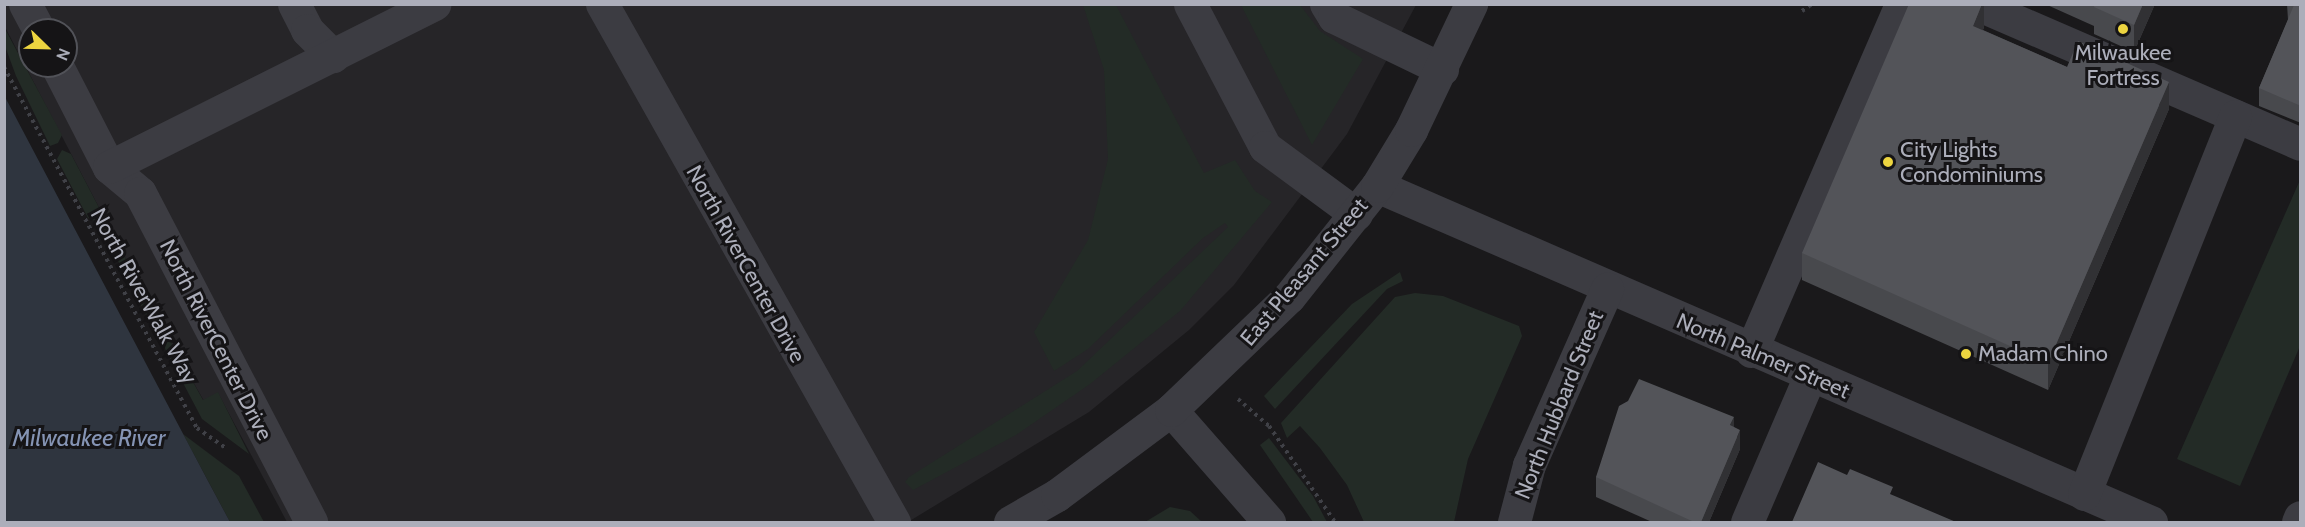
<!DOCTYPE html>
<style>
body{margin:0}
#map{position:relative;width:2305px;height:527px;overflow:hidden;background:#1a191b;font-family:Cabin,sans-serif}
div>[style]{position:absolute}
[style*='--x']{left:calc(var(--x)*1px);top:calc(var(--y)*1px);width:calc(var(--w)*1px);rotate:calc(var(--a)*1deg)}
.built>*{inset:0;background:#262528}
.green>*{inset:0;background:#232b26}
.water>*{inset:0;background:#2f353f}
.path>*{height:4px;margin-top:-2px;transform-origin:0;background:repeating-linear-gradient(90deg,#404147 0 3px,transparent 0 7.5px)}
.minor>*{height:33px;margin:-16.5px;padding:0 16.5px;transform-origin:16.5px;border-radius:16.5px;background:#3c3c42}
.wall>*{inset:0;background:#48494d}
.shaded-wall>*{inset:0;background:#313134}
.building>*{inset:0;background:#535459}
.dots>*{width:16px;height:16px;translate:-50% -50%;box-sizing:border-box;border:3px solid #151416;border-radius:50%}
span{translate:-50% -50%;white-space:nowrap;text-align:center;line-height:1.15;-webkit-text-stroke:6px #151416;paint-order:stroke}
.poi-label{font-size:22px;color:#acaeba}
.left{translate:0 -50%;text-align:left}
.street-label{font-size:22px;color:#acaeba}
.water-label{font-size:24px;color:#8594b4;font-style:italic}
.frame{position:absolute;inset:0;border:6px solid #acaeba;pointer-events:none}
.north{position:absolute;left:18px;top:18px;width:60px;height:60px;box-sizing:border-box;background:#151416;border:2px solid #515258;border-radius:50%;rotate:113deg;font-size:16px;font-weight:700;line-height:24px;text-align:center;color:#acaeba}
.north::after{content:'';display:block;margin:auto;width:21px;height:27px;background:#edd540;clip-path:polygon(50% 0,100% 100%,50% 72%,0 100%)}
</style>
<div id="map">
<div class="built">
<div style="clip-path:polygon(evenodd,4px 5px,1416px 5px,1347px 134px,1234px 285px,1189px 330px,1089px 412px,908px 522px,287px 522px,218px 393px,204px 401px,154px 313px,5px 27px,4px 5px,30px 30px,66px 30px,66px 66px,30px 66px,30px 30px)"></div>
</div>
<div class="green">
<div style="clip-path:polygon(1083px 5px,1116px 5px,1204px 173px,1235px 160px,1255px 191px,1272px 202px,1180px 311px,1090px 384px,1016px 435px,913px 490px,905px 482px,909px 477px,1077px 371px,1228px 227px,1225px 223px,1203px 238px,1088px 349px,1054px 371px,1034px 332px,1088px 240px,1108px 159px,1104px 70px)"></div>
<div style="clip-path:polygon(1241px 5px,1300px 5px,1320px 31px,1363px 59px,1312px 145px)"></div>
<div style="clip-path:polygon(4px 27px,62px 135px,58px 143px,50px 146px,16px 76px,5px 46px)"></div>
<div style="clip-path:polygon(62px 150px,71px 154px,154px 313px,147px 317px,98px 222px,88px 218px,57px 159px)"></div>
<div style="clip-path:polygon(2300px 180px,2300px 346px,2240px 486px,2177px 459px)"></div>
<div style="clip-path:polygon(1400px 272px,1403px 281px,1387px 289px,1275px 409px,1264px 396px,1352px 304px)"></div>
<div style="clip-path:polygon(1415px 293px,1443px 296px,1519px 326px,1522px 336px,1468px 459px,1454px 522px,1364px 522px,1347px 485px,1320px 448px,1300px 426px,1287px 438px,1281px 423px,1395px 297px)"></div>
<div style="clip-path:polygon(168px 337px,203px 400px,218px 392px,249px 454px,202px 419px,161px 341px)"></div>
<div style="clip-path:polygon(183px 434px,239px 476px,264px 522px,230px 522px)"></div>
<div style="clip-path:polygon(1269px 438px,1313px 496px,1327px 522px,1313px 522px,1260px 445px)"></div>
<div style="clip-path:polygon(1170px 507px,1190px 511px,1202px 522px,1145px 522px)"></div>
</div>
<div class="water">
<div style="clip-path:polygon(5px 97px,208px 481px,230px 522px,5px 522px)"></div>
</div>
<div class="path">
<div style="--x:1802;--y:11;--w:12;--a:-35"></div>
<div style="--x:4;--y:67;--w:409;--a:61.9"></div>
<div style="--x:197;--y:428;--w:37;--a:35"></div>
<div style="--x:1238;--y:399;--w:41;--a:41.1"></div>
<div style="--x:1269;--y:426;--w:116;--a:55.5"></div>
</div>
<div class="minor">
<div style="--x:25;--y:4;--w:30;--a:62"></div>
<div style="--x:294;--y:4;--w:29;--a:63"></div>
<div style="--x:307;--y:30;--w:37;--a:45"></div>
<div style="--x:602;--y:4;--w:595;--a:60.59"></div>
<div style="--x:1190;--y:4;--w:161;--a:62.3"></div>
<div style="--x:1265;--y:147;--w:113;--a:36.4"></div>
<div style="--x:1326;--y:4;--w:15;--a:58"></div>
<div style="--x:1334;--y:17;--w:120;--a:25.7"></div>
<div style="--x:1977;--y:4;--w:352;--a:23.4"></div>
<div style="--x:57;--y:66;--w:114;--a:62.8"></div>
<div style="--x:109;--y:167;--w:40;--a:40"></div>
<div style="--x:140;--y:193;--w:371;--a:62.5"></div>
<div style="--x:109;--y:167;--w:364;--a:-26.6"></div>
<div style="--x:1377;--y:186;--w:844;--a:23.47"></div>
<div style="--x:1751;--y:351;--w:378;--a:-66.6"></div>
<div style="--x:1171;--y:410;--w:149;--a:48.8"></div>
<div style="--x:2084;--y:494;--w:407;--a:-68.2"></div>
<div style="--x:1010;--y:522;--w:54;--a:-29.9"></div>
<div style="--x:1057;--y:495;--w:142;--a:-36.7"></div>
<div style="--x:1171;--y:410;--w:163;--a:-43.8"></div>
<div style="--x:1289;--y:297;--w:142;--a:-51.6"></div>
<div style="--x:1377;--y:186;--w:66;--a:-58.7"></div>
<div style="--x:1411;--y:130;--w:140;--a:-64.5"></div>
<div style="--x:1514;--y:522;--w:59;--a:-75.3"></div>
<div style="--x:1529;--y:465;--w:193;--a:-66.1"></div>
<div style="--x:1747;--y:522;--w:159;--a:-66.7"></div>
<div style="--x:2298;--y:522;--w:5;--a:-68"></div>
</div>
<div class="wall">
<div style="clip-path:polygon(1984px 4px,1984px 27px,1983px 30px,2067px 67px,2169px 109px,2048px 390px,1802px 280px,1802px 253px)"></div>
<div style="clip-path:polygon(2045px 4px,2155px 4px,2134px 52px,2094px 34px,2094px 26px)"></div>
<div style="clip-path:polygon(2287px 4px,2301px 4px,2301px 123px,2259px 106px,2259px 88px,2288px 20px)"></div>
<div style="clip-path:polygon(1734px 427px,1740px 449px,1709px 522px,1652px 522px,1596px 497px,1596px 477px)"></div>
</div>
<div class="shaded-wall">
<div style="clip-path:polygon(1982px 4px,1984px 4px,1984px 27px,1973px 53px,1973px 26px)"></div>
<div style="clip-path:polygon(2143px 4px,2155px 4px,2134px 52px,2134px 25px)"></div>
<div style="clip-path:polygon(2169px 82px,2169px 109px,2048px 390px,2048px 363px)"></div>
<div style="clip-path:polygon(1734px 417px,1734px 436px,1730px 425px)"></div>
<div style="clip-path:polygon(1740px 430px,1740px 449px,1709px 522px,1701px 522px)"></div>
</div>
<div class="building">
<div style="clip-path:polygon(1909px 4px,1982px 4px,1973px 26px,2067px 67px,2078px 41px,2169px 82px,2048px 363px,1802px 253px)"></div>
<div style="clip-path:polygon(2095px 4px,2143px 4px,2134px 25px,2094px 7px)"></div>
<div style="clip-path:polygon(2292px 4px,2301px 4px,2301px 106px,2259px 88px,2294px 5px)"></div>
<div style="clip-path:polygon(1639px 379px,1734px 417px,1730px 425px,1740px 430px,1701px 522px,1694px 522px,1596px 477px,1619px 406px,1628px 401px)"></div>
<div style="clip-path:polygon(1818px 462px,1847px 475px,1850px 469px,1893px 487px,1890px 494px,1956px 522px,1792px 522px)"></div>
</div>
<div class="dots">
<div style="left:2123px;top:29px;background:#edd540"></div>
<div style="left:1888px;top:162px;background:#edd540"></div>
<div style="left:1966px;top:354px;background:#edd540"></div>
</div>
<div class="poi-label">
<span style="left:2123px;top:65px">Milwaukee<br>Fortress</span>
<span class="left" style="left:1900px;top:162px">City Lights<br>Condominiums</span>
<span class="left" style="left:1978px;top:354px">Madam Chino</span>
</div>
<div class="street-label">
<span style="left:746px;top:264px;rotate:61deg">North RiverCenter Drive</span>
<span style="left:1304px;top:272px;rotate:-50deg">East Pleasant Street</span>
<span style="left:144px;top:296px;rotate:61deg">North RiverWalk Way</span>
<span style="left:216px;top:340px;rotate:63deg">North RiverCenter Drive</span>
<span style="left:1763px;top:356px;rotate:23deg">North Palmer Street</span>
<span style="left:1559px;top:405px;rotate:-68deg">North Hubbard Street</span>
</div>
<div class="water-label">
<span style="left:89px;top:438px">Milwaukee River</span>
</div>
<div class="frame"></div>
<div class="north">N</div>
</div>
